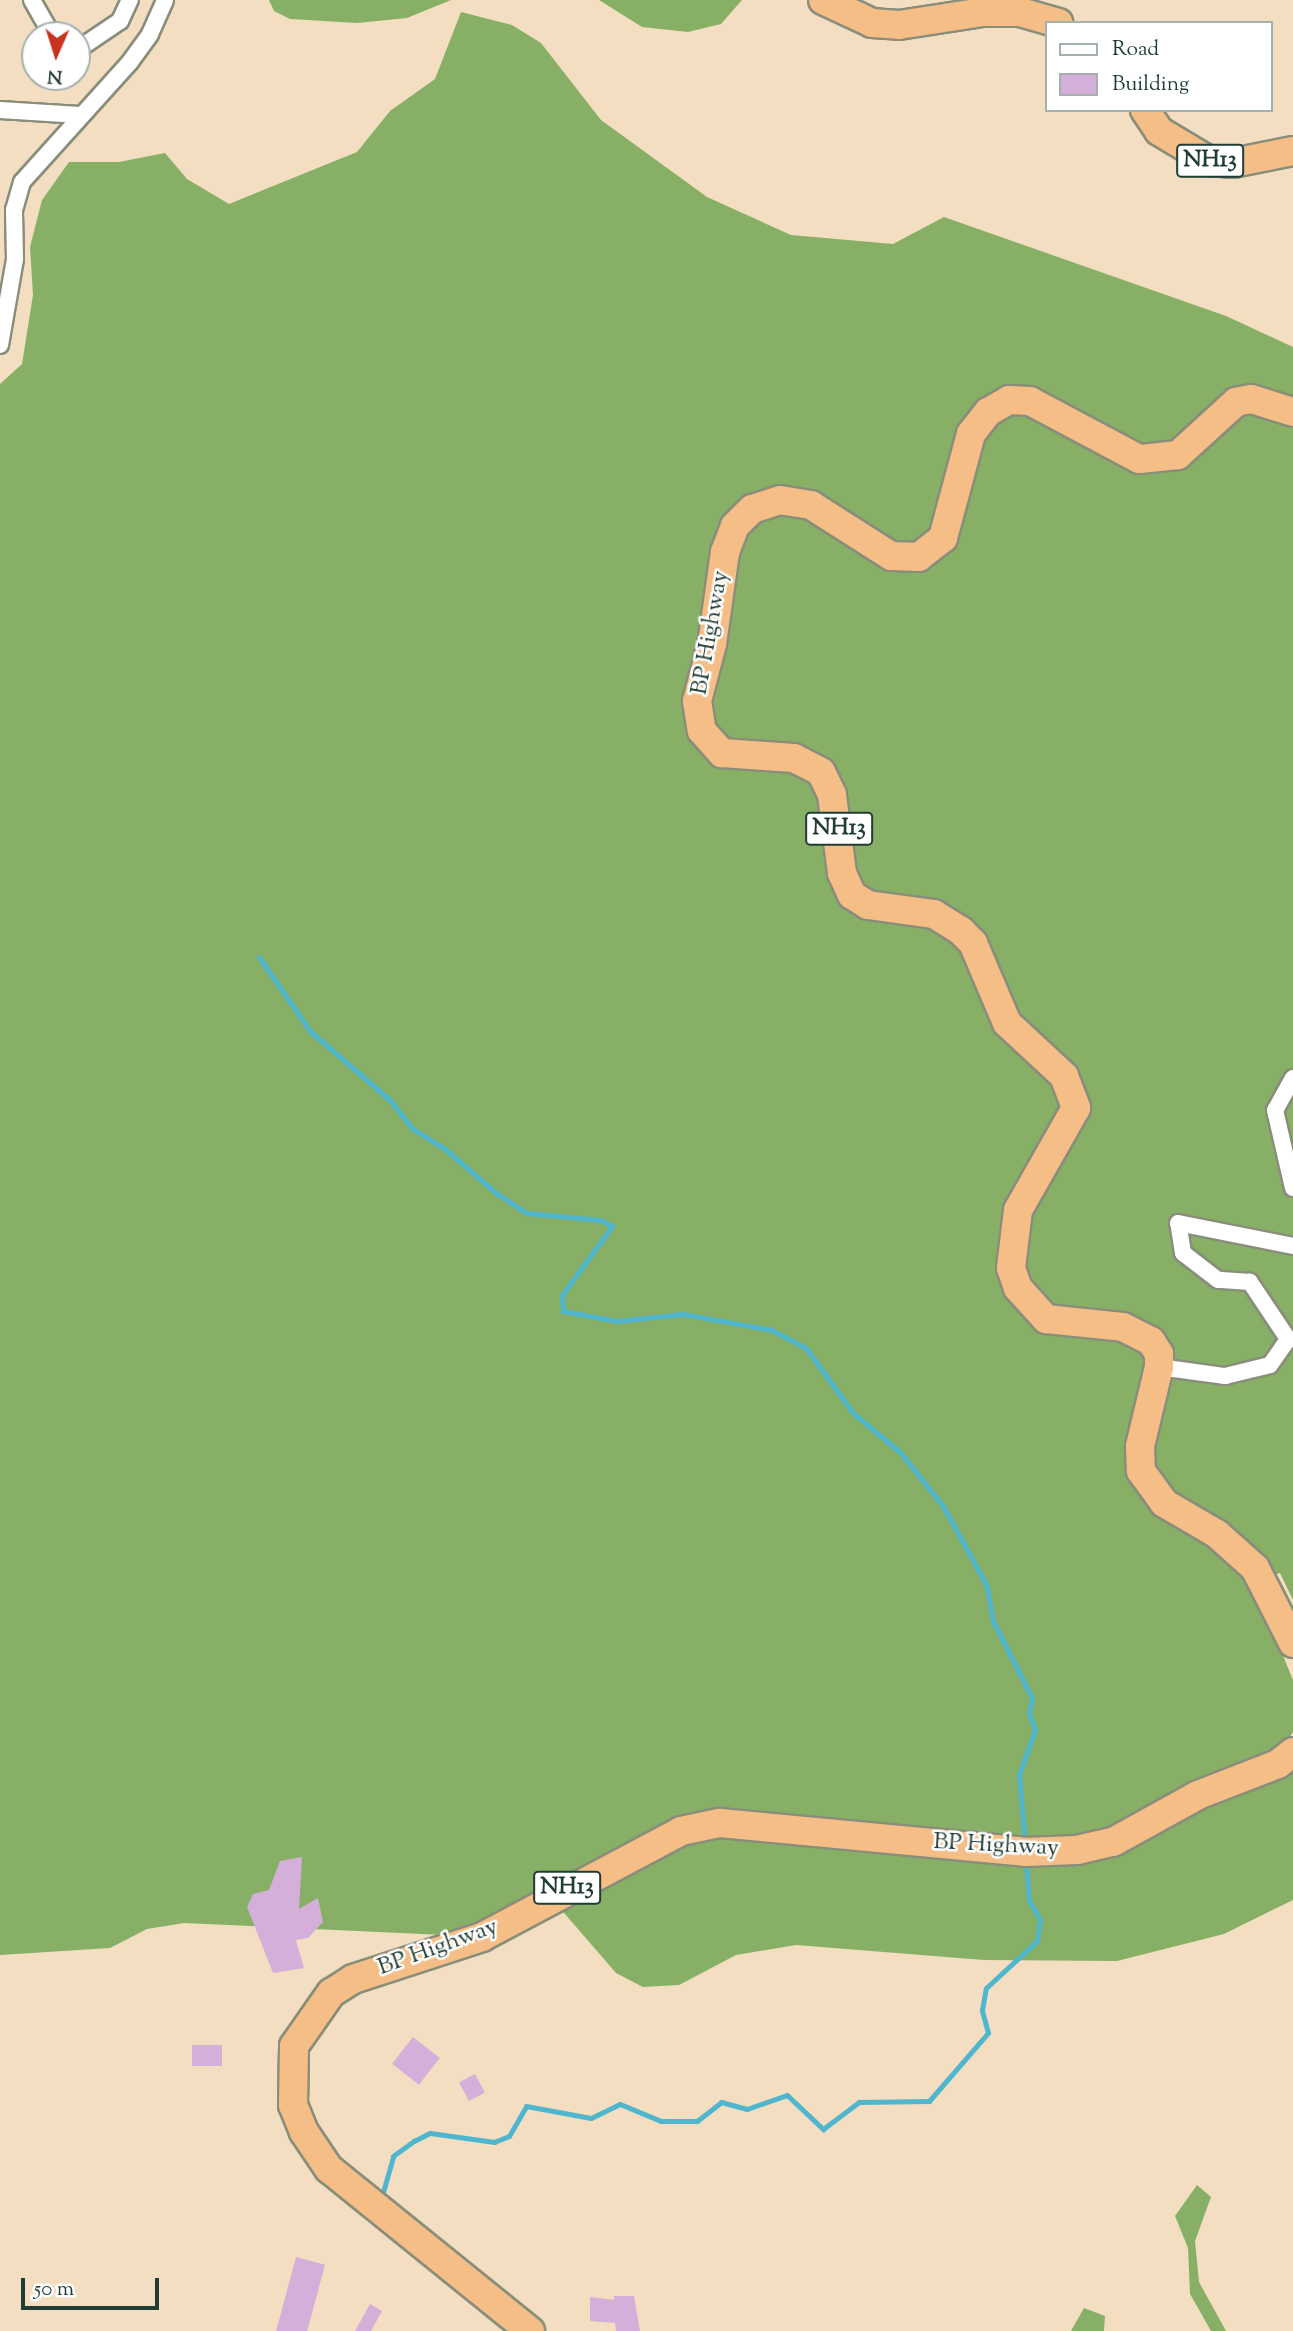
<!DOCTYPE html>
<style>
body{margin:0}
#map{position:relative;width:1293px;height:2331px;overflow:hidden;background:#f3dec2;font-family:"Sorts Mill Goudy",serif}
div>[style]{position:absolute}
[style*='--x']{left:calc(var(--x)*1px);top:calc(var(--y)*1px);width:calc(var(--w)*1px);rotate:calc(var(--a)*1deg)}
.forest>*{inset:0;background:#87b066}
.stream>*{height:5px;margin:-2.5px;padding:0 2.5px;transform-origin:2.5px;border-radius:2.5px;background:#50b6ce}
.building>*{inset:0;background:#d4afd9;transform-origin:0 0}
.roads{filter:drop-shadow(2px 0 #898e7b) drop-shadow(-2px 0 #898e7b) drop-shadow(0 2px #898e7b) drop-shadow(0 -2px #898e7b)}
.street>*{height:16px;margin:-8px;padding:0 8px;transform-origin:8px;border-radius:8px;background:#fff}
.highway>*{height:28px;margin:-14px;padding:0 14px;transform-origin:14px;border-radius:14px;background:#f6be87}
span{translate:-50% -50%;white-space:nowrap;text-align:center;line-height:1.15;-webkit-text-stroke:5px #fff;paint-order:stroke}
.shield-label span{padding:2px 5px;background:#fff;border:2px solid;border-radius:5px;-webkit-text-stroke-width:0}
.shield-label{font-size:23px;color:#1f3d34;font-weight:700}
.street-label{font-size:24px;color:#1f3d34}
.legend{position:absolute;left:1045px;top:21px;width:228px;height:91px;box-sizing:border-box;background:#fff;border:2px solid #a5b1ae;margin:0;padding:9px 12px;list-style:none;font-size:21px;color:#1f3d34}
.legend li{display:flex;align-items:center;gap:14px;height:35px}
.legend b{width:35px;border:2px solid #a5b1ae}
.north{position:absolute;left:21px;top:21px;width:70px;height:70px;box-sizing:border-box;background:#fff;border:2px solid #a5b1ae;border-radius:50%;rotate:183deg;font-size:19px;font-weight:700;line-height:28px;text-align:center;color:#1f3d34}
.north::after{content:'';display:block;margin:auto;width:24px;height:32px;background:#c8321e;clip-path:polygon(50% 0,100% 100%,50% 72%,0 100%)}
.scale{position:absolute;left:21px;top:2278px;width:138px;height:32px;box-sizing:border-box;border:4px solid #1f3d34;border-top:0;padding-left:9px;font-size:21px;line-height:24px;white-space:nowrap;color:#1f3d34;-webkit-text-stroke:5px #fff;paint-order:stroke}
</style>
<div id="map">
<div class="forest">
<div style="clip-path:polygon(269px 0,451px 0,407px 18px,357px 23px,290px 19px,274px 11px)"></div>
<div style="clip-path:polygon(599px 0,742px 0,721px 24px,688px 32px,642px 27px)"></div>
<div style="clip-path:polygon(461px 12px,512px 25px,541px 43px,601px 120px,707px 197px,791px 235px,893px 244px,944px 217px,1226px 316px,1293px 347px,1293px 1600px,1280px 1573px,1253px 1583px,1293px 1680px,1293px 1732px,1284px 1747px,1111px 1830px,1073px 1841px,1012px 1842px,717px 1814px,494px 1920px,443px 1935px,184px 1923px,147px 1929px,110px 1948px,0 1955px,0 384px,22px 364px,33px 295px,30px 247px,42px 200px,69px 162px,119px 162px,165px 153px,187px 179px,229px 204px,357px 152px,390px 111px,435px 79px)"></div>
<div style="clip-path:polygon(1293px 1768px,1293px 1900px,1224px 1934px,1117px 1961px,984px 1960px,796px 1945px,736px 1955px,679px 1985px,643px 1987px,616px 1973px,558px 1906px,684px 1841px,723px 1833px,997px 1857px,1189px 1810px)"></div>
<div style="clip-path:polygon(1197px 2185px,1211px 2197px,1195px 2241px,1199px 2282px,1226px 2331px,1211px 2331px,1190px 2294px,1188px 2248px,1175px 2216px)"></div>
<div style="clip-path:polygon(1084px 2308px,1105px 2316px,1104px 2331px,1071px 2331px)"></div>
</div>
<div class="stream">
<div style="--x:259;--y:957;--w:90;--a:55.4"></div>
<div style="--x:310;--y:1031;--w:106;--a:40.8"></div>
<div style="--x:390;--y:1100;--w:37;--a:52"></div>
<div style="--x:413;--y:1129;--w:36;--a:32"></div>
<div style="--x:444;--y:1148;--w:69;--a:40.9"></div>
<div style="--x:496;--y:1193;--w:37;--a:33"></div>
<div style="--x:527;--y:1213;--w:74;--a:5.4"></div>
<div style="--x:601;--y:1220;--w:13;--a:29"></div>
<div style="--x:612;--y:1226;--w:85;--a:125.9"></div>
<div style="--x:562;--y:1295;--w:16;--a:86"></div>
<div style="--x:563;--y:1311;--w:55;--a:10.5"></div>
<div style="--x:617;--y:1321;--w:66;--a:-6.1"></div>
<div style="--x:683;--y:1314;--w:90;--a:10.2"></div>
<div style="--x:772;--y:1330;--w:38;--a:28"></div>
<div style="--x:806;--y:1348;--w:80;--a:54.1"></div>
<div style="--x:853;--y:1413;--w:61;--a:39.7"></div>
<div style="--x:900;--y:1452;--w:69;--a:51.5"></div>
<div style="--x:943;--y:1506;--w:68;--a:61.2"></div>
<div style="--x:976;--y:1566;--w:24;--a:62"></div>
<div style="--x:987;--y:1587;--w:35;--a:80"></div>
<div style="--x:993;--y:1621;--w:86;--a:63.1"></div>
<div style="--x:1032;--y:1698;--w:15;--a:101"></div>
<div style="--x:1029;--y:1713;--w:18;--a:71"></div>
<div style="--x:1035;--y:1730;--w:48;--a:109.6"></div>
<div style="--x:1019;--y:1775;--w:69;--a:85"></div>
<div style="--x:383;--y:2192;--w:37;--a:-74"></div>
<div style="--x:393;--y:2156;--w:26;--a:-36"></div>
<div style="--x:414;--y:2141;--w:18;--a:-27"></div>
<div style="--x:430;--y:2133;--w:65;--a:8"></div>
<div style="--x:494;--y:2142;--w:16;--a:-22"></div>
<div style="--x:509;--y:2136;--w:34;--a:-60"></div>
<div style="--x:526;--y:2106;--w:66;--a:10.5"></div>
<div style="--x:591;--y:2118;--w:32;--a:-26"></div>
<div style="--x:620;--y:2104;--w:44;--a:22.5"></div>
<div style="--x:661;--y:2121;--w:36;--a:0"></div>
<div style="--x:697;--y:2121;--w:31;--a:-38"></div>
<div style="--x:721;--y:2102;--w:27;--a:15"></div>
<div style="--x:747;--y:2109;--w:42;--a:-19.3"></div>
<div style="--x:787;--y:2095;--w:50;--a:43.4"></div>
<div style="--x:823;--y:2129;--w:45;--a:-36.9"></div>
<div style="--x:859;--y:2102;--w:70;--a:-0.8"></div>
<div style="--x:929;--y:2101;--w:90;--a:-49.1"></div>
<div style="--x:988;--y:2033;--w:24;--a:-105"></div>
<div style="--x:982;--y:2010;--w:22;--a:-80"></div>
<div style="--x:986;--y:1988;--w:69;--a:-42.7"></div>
<div style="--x:1037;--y:1941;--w:22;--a:-82"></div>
<div style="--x:1040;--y:1919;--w:21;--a:-121"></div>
<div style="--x:1029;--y:1901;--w:40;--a:-94.3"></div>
</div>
<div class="building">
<div style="clip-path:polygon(302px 1857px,299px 1909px,318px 1898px,323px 1922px,308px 1938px,296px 1940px,304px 1968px,273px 1973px,247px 1907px,253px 1894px,269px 1890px,280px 1861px)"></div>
<div style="left:413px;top:2037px;width:34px;height:34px;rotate:38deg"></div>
<div style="left:192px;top:2045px;width:30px;height:21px"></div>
<div style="left:475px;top:2074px;width:21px;height:18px;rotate:62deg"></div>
<div style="left:296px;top:2257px;width:30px;height:77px;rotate:15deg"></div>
<div style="clip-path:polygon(614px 2296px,634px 2296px,640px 2331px,616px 2331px,615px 2323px,590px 2321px,590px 2297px,614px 2300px)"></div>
<div style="clip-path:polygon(370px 2304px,382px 2311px,371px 2331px,355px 2331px)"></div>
</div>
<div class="roads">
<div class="street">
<div style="--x:32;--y:0;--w:40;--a:60.3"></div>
<div style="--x:77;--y:50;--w:52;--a:-34"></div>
<div style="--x:120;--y:21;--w:23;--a:-65"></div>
<div style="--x:0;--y:110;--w:80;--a:3.6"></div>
<div style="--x:0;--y:345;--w:87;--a:-80.1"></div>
<div style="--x:15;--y:259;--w:49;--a:-91.2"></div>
<div style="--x:14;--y:210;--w:29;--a:-74"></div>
<div style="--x:22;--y:182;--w:161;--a:-48"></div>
<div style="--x:130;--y:62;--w:34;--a:-54"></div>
<div style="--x:150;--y:34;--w:37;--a:-66"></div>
<div style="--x:1293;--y:1078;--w:37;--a:119"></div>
<div style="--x:1275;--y:1110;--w:80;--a:77"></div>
<div style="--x:1159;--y:1367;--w:67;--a:7.8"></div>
<div style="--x:1225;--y:1376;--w:46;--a:-13.7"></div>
<div style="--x:1270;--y:1365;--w:32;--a:-55"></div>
<div style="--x:1288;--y:1339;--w:69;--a:-123.7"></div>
<div style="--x:1250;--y:1282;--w:32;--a:-176"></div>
<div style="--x:1218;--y:1280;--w:44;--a:-142.4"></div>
<div style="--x:1183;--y:1253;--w:30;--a:-99"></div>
<div style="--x:1178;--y:1223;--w:117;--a:11.3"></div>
</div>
<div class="highway">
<div style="--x:823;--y:0;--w:54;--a:25.1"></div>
<div style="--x:872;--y:23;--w:27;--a:4"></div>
<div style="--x:899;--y:25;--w:85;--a:-8.8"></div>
<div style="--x:983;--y:12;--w:37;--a:0"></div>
<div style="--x:1020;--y:12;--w:40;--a:16"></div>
<div style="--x:1145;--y:110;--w:25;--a:56"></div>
<div style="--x:1159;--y:131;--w:58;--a:31"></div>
<div style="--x:1209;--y:161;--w:24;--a:5"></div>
<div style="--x:1233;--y:163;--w:61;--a:-11.3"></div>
<div style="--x:1293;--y:412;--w:44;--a:-162.8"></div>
<div style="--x:1251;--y:399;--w:15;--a:169"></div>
<div style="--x:1236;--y:402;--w:79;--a:137.6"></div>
<div style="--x:1178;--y:455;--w:39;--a:174"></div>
<div style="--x:1139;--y:459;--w:123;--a:-152"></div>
<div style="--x:1030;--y:401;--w:21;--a:-177"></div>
<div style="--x:1009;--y:400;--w:24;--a:150"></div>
<div style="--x:988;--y:412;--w:28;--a:128"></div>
<div style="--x:971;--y:434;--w:108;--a:105.1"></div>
<div style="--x:943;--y:538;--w:31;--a:142"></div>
<div style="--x:919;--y:557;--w:28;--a:-178"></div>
<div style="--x:891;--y:556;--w:95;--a:-147.5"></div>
<div style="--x:811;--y:505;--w:31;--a:-171"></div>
<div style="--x:780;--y:500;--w:29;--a:162"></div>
<div style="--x:752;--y:509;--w:24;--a:135"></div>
<div style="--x:735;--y:526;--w:28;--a:111"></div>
<div style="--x:725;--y:552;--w:93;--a:98"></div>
<div style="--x:712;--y:644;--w:59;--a:104.7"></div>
<div style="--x:697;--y:701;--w:30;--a:81"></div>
<div style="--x:702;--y:731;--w:30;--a:48"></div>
<div style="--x:722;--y:753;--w:72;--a:4"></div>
<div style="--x:794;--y:758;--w:30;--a:27"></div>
<div style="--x:821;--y:772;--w:25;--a:64"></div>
<div style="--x:832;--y:795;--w:79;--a:82.7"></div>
<div style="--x:842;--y:873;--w:24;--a:66"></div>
<div style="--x:852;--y:895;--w:19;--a:32"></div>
<div style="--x:868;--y:905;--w:67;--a:7.8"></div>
<div style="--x:934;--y:914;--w:32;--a:32"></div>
<div style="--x:961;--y:931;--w:17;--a:45"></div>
<div style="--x:973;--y:943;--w:87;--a:67"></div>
<div style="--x:1007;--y:1023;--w:78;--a:42.9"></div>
<div style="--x:1064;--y:1076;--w:34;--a:69"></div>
<div style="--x:1076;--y:1108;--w:117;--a:119.6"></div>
<div style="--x:1018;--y:1210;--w:58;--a:96.9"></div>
<div style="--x:1011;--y:1268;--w:21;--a:71"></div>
<div style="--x:1018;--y:1288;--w:42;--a:47.9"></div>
<div style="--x:1046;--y:1319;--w:77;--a:5.9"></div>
<div style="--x:1123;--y:1327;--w:31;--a:27"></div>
<div style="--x:1151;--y:1341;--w:15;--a:58"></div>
<div style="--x:1159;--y:1354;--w:13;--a:90"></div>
<div style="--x:1159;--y:1367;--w:81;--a:103.5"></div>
<div style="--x:1140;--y:1446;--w:25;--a:88"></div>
<div style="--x:1141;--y:1471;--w:39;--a:54"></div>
<div style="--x:1164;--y:1503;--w:61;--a:30.3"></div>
<div style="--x:1217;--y:1534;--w:51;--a:41.8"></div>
<div style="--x:1255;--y:1568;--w:84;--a:63.1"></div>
<div style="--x:530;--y:2331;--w:258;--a:-141.1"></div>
<div style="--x:329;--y:2169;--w:45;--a:-124"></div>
<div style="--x:304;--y:2132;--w:29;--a:-112"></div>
<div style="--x:293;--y:2105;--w:59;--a:-89"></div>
<div style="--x:294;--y:2046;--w:65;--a:-55.1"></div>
<div style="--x:331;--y:1993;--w:26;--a:-32"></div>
<div style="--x:353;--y:1979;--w:136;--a:-18"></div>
<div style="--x:482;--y:1937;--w:225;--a:-28"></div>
<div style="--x:681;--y:1831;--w:40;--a:-12"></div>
<div style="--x:720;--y:1823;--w:306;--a:5.4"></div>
<div style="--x:1025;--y:1852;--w:52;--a:-2.2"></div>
<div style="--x:1077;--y:1850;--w:37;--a:-13"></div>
<div style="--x:1113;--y:1842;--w:97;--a:-28.9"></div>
<div style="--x:1198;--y:1795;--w:86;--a:-21.2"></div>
<div style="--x:1278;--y:1764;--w:19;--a:-39"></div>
</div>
</div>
<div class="shield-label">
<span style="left:1210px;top:161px">NH13</span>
<span style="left:839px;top:829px">NH13</span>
<span style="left:567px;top:1888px">NH13</span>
</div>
<div class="street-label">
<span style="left:711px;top:633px;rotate:-80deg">BP Highway</span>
<span style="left:996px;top:1846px;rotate:3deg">BP Highway</span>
<span style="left:438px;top:1948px;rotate:-20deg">BP Highway</span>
</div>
<ul class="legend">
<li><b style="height:9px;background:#fff"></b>Road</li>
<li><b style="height:19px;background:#d4afd9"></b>Building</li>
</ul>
<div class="north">N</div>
<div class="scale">50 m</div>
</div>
